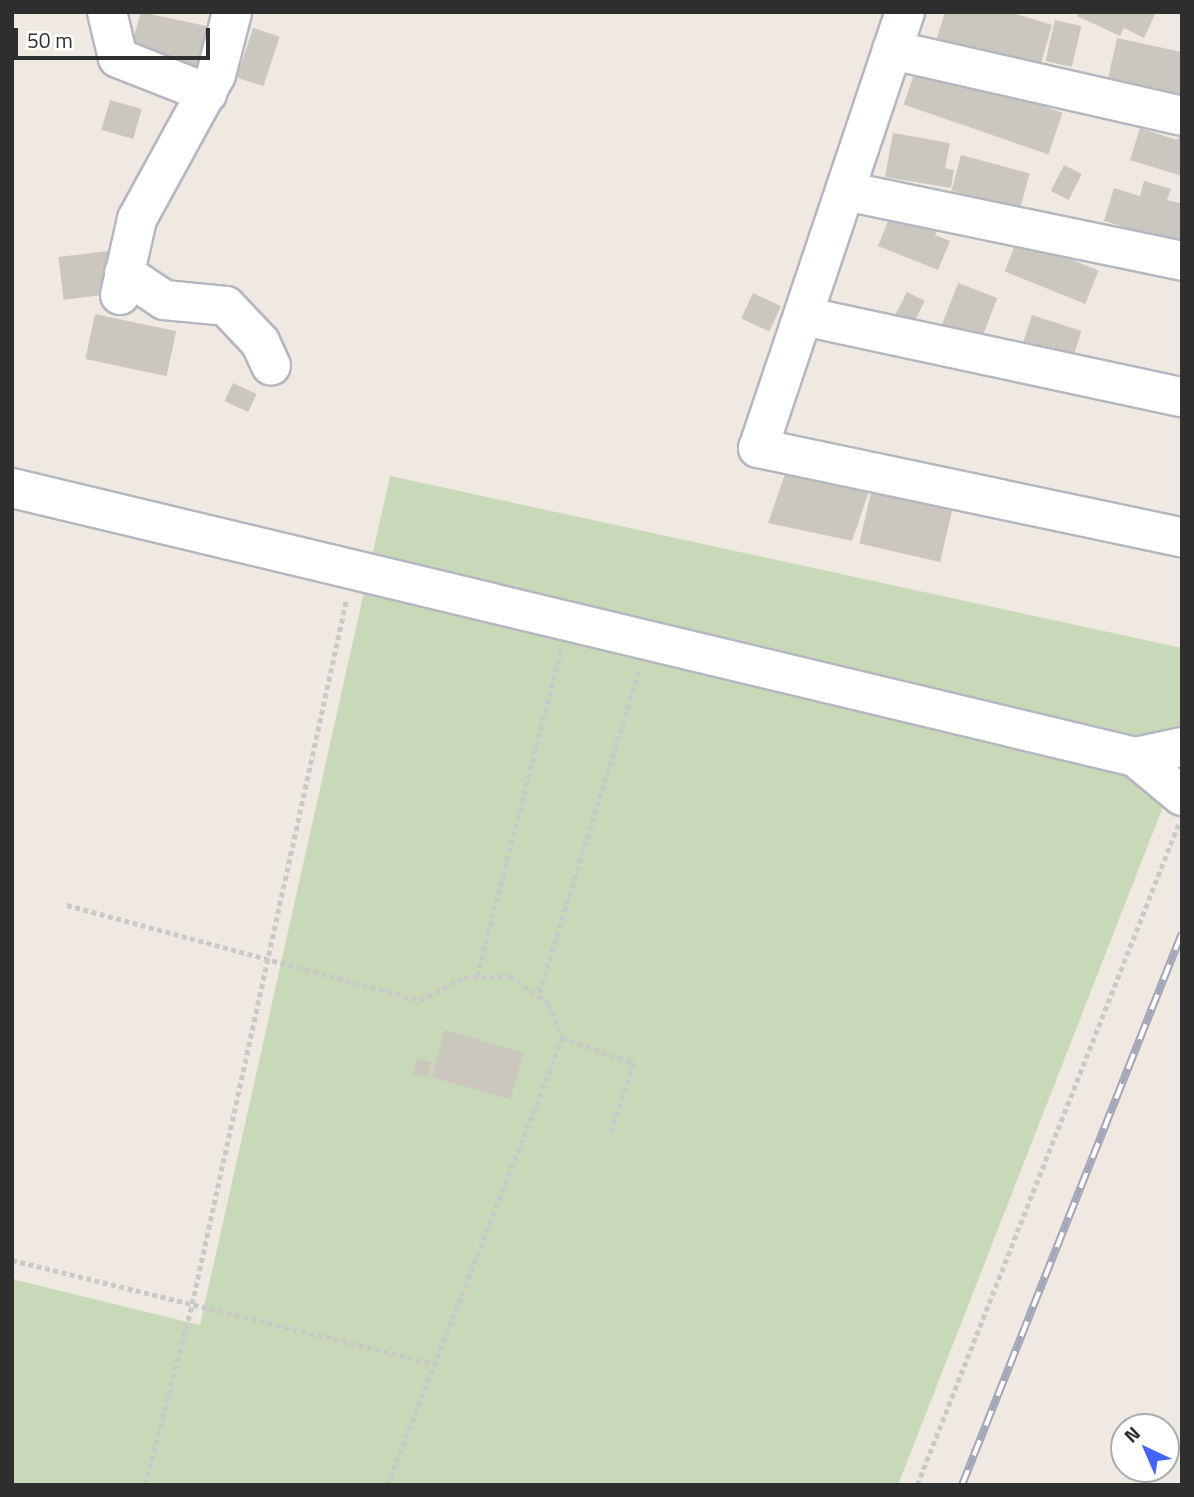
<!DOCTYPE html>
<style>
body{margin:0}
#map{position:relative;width:1194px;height:1497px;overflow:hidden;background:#efe9e1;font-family:"Titillium Web",sans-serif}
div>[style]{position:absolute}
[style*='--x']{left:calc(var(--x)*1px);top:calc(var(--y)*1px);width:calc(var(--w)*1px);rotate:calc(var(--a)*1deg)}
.cemetery>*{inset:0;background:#c8d9b8}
.building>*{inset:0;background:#cbc7bf;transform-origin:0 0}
.path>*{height:4.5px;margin-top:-2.25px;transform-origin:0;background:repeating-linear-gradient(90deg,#c9c9c9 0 5px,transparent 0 8.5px)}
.roads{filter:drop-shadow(2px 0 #b4b7c1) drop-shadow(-2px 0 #b4b7c1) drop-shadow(0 2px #b4b7c1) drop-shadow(0 -2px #b4b7c1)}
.minor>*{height:38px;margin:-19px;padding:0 19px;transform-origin:19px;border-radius:19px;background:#fff}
.rail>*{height:8px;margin-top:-4px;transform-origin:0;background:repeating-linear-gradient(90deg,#fff 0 16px,#a3a6b8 0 32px);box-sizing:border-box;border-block:2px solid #a3a6b8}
span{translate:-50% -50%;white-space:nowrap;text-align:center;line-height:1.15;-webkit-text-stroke:6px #fff;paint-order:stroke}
.frame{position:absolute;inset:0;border:14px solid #2e2e2e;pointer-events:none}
.north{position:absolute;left:1110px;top:1413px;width:70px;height:70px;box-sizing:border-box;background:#fff;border:2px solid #ababab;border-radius:50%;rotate:316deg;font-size:19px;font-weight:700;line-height:28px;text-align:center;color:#2e2e2e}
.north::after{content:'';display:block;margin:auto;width:24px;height:32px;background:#4264fb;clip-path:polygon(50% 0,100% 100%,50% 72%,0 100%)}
.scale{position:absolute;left:14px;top:28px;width:196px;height:32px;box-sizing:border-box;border:4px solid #2e2e2e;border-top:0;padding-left:9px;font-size:21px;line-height:24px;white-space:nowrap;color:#2e2e2e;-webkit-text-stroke:5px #fff;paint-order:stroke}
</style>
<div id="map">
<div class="cemetery">
<div style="clip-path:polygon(390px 476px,1182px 648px,1182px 758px,898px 1485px,12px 1485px,12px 1279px,200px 1325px)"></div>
</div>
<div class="building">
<div style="clip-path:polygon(141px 12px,215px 28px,203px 73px,121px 51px,126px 34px,134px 36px)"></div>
<div style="clip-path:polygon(945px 12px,1010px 12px,1052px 25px,1039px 70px,936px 41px)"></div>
<div style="clip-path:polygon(1079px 12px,1156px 12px,1144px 38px,1124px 28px,1120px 36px,1077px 16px)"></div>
<div style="left:1055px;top:20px;width:27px;height:42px;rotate:13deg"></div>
<div style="left:253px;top:28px;width:28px;height:52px;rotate:18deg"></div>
<div style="clip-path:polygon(1117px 38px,1182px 52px,1182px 100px,1107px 83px)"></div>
<div style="left:918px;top:63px;width:153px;height:44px;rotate:19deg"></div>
<div style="left:110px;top:100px;width:33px;height:31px;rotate:16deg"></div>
<div style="clip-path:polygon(1140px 128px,1177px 140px,1182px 132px,1182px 176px,1130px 160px)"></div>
<div style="clip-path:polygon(893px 133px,950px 143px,945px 168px,954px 170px,951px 188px,885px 177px)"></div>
<div style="left:961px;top:155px;width:71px;height:37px;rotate:15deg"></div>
<div style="left:1064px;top:165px;width:20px;height:29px;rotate:27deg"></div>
<div style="clip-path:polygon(1144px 181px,1171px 189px,1167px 200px,1182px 204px,1182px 245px,1104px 221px,1114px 188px,1140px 196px)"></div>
<div style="clip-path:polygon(894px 206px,940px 224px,935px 235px,950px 241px,938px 270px,878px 246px)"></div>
<div style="left:1018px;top:238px;width:87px;height:36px;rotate:22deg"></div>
<div style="left:108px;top:251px;width:43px;height:50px;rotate:83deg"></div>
<div style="left:958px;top:283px;width:42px;height:54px;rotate:21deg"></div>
<div style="left:907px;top:292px;width:20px;height:34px;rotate:27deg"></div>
<div style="left:753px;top:293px;width:31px;height:28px;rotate:25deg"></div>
<div style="left:95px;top:314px;width:83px;height:46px;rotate:12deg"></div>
<div style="left:1032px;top:315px;width:52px;height:36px;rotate:18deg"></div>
<div style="left:233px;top:383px;width:26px;height:20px;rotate:25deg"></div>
<div style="clip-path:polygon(790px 460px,870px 488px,852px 541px,768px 523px)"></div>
<div style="left:873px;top:484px;width:83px;height:61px;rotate:13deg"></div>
<div style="left:445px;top:1030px;width:82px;height:49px;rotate:16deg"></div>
<div style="left:417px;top:1058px;width:15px;height:16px;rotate:16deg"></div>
</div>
<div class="path">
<div style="--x:67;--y:905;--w:366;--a:15.1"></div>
<div style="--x:420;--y:1000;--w:49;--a:-26.6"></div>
<div style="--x:464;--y:978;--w:46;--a:-2.5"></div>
<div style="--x:510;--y:976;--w:48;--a:35.7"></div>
<div style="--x:549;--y:1004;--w:36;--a:69"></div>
<div style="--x:562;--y:1038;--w:76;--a:19.1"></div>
<div style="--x:634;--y:1063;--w:75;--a:108.7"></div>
<div style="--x:477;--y:976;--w:338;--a:-75.6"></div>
<div style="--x:539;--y:993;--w:338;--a:-72.8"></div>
<div style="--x:12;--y:1260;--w:437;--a:13.8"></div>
<div style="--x:145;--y:1485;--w:187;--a:-75.4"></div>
<div style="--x:192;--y:1304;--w:720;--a:-77.64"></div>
<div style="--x:387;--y:1485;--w:480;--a:-68.6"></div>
<div style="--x:917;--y:1485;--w:710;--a:-68.42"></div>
</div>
<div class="roads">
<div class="minor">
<div style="--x:107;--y:12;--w:47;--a:76.6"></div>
<div style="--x:118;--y:58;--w:96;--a:21.5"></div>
<div style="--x:905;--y:12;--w:460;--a:108.6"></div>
<div style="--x:758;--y:448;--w:433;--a:11.9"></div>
<div style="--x:892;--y:50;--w:297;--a:12.8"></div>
<div style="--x:845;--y:191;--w:344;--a:11.7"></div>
<div style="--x:124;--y:273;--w:48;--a:34"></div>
<div style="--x:164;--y:300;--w:62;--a:5.5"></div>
<div style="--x:226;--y:306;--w:50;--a:46.6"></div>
<div style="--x:260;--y:342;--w:26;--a:65"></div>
<div style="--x:120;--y:295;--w:78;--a:-77.4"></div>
<div style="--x:137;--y:219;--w:164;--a:-61.3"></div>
<div style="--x:216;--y:75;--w:65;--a:-75.7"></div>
<div style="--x:803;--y:316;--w:388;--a:12.1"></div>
<div style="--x:12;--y:488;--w:1155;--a:13.47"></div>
<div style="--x:1182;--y:747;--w:48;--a:168"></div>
<div style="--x:1135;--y:757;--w:61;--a:39.7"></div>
</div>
</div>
<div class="rail">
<div style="--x:962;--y:1485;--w:594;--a:-68.27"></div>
</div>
<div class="frame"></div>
<div class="north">N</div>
<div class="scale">50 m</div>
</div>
